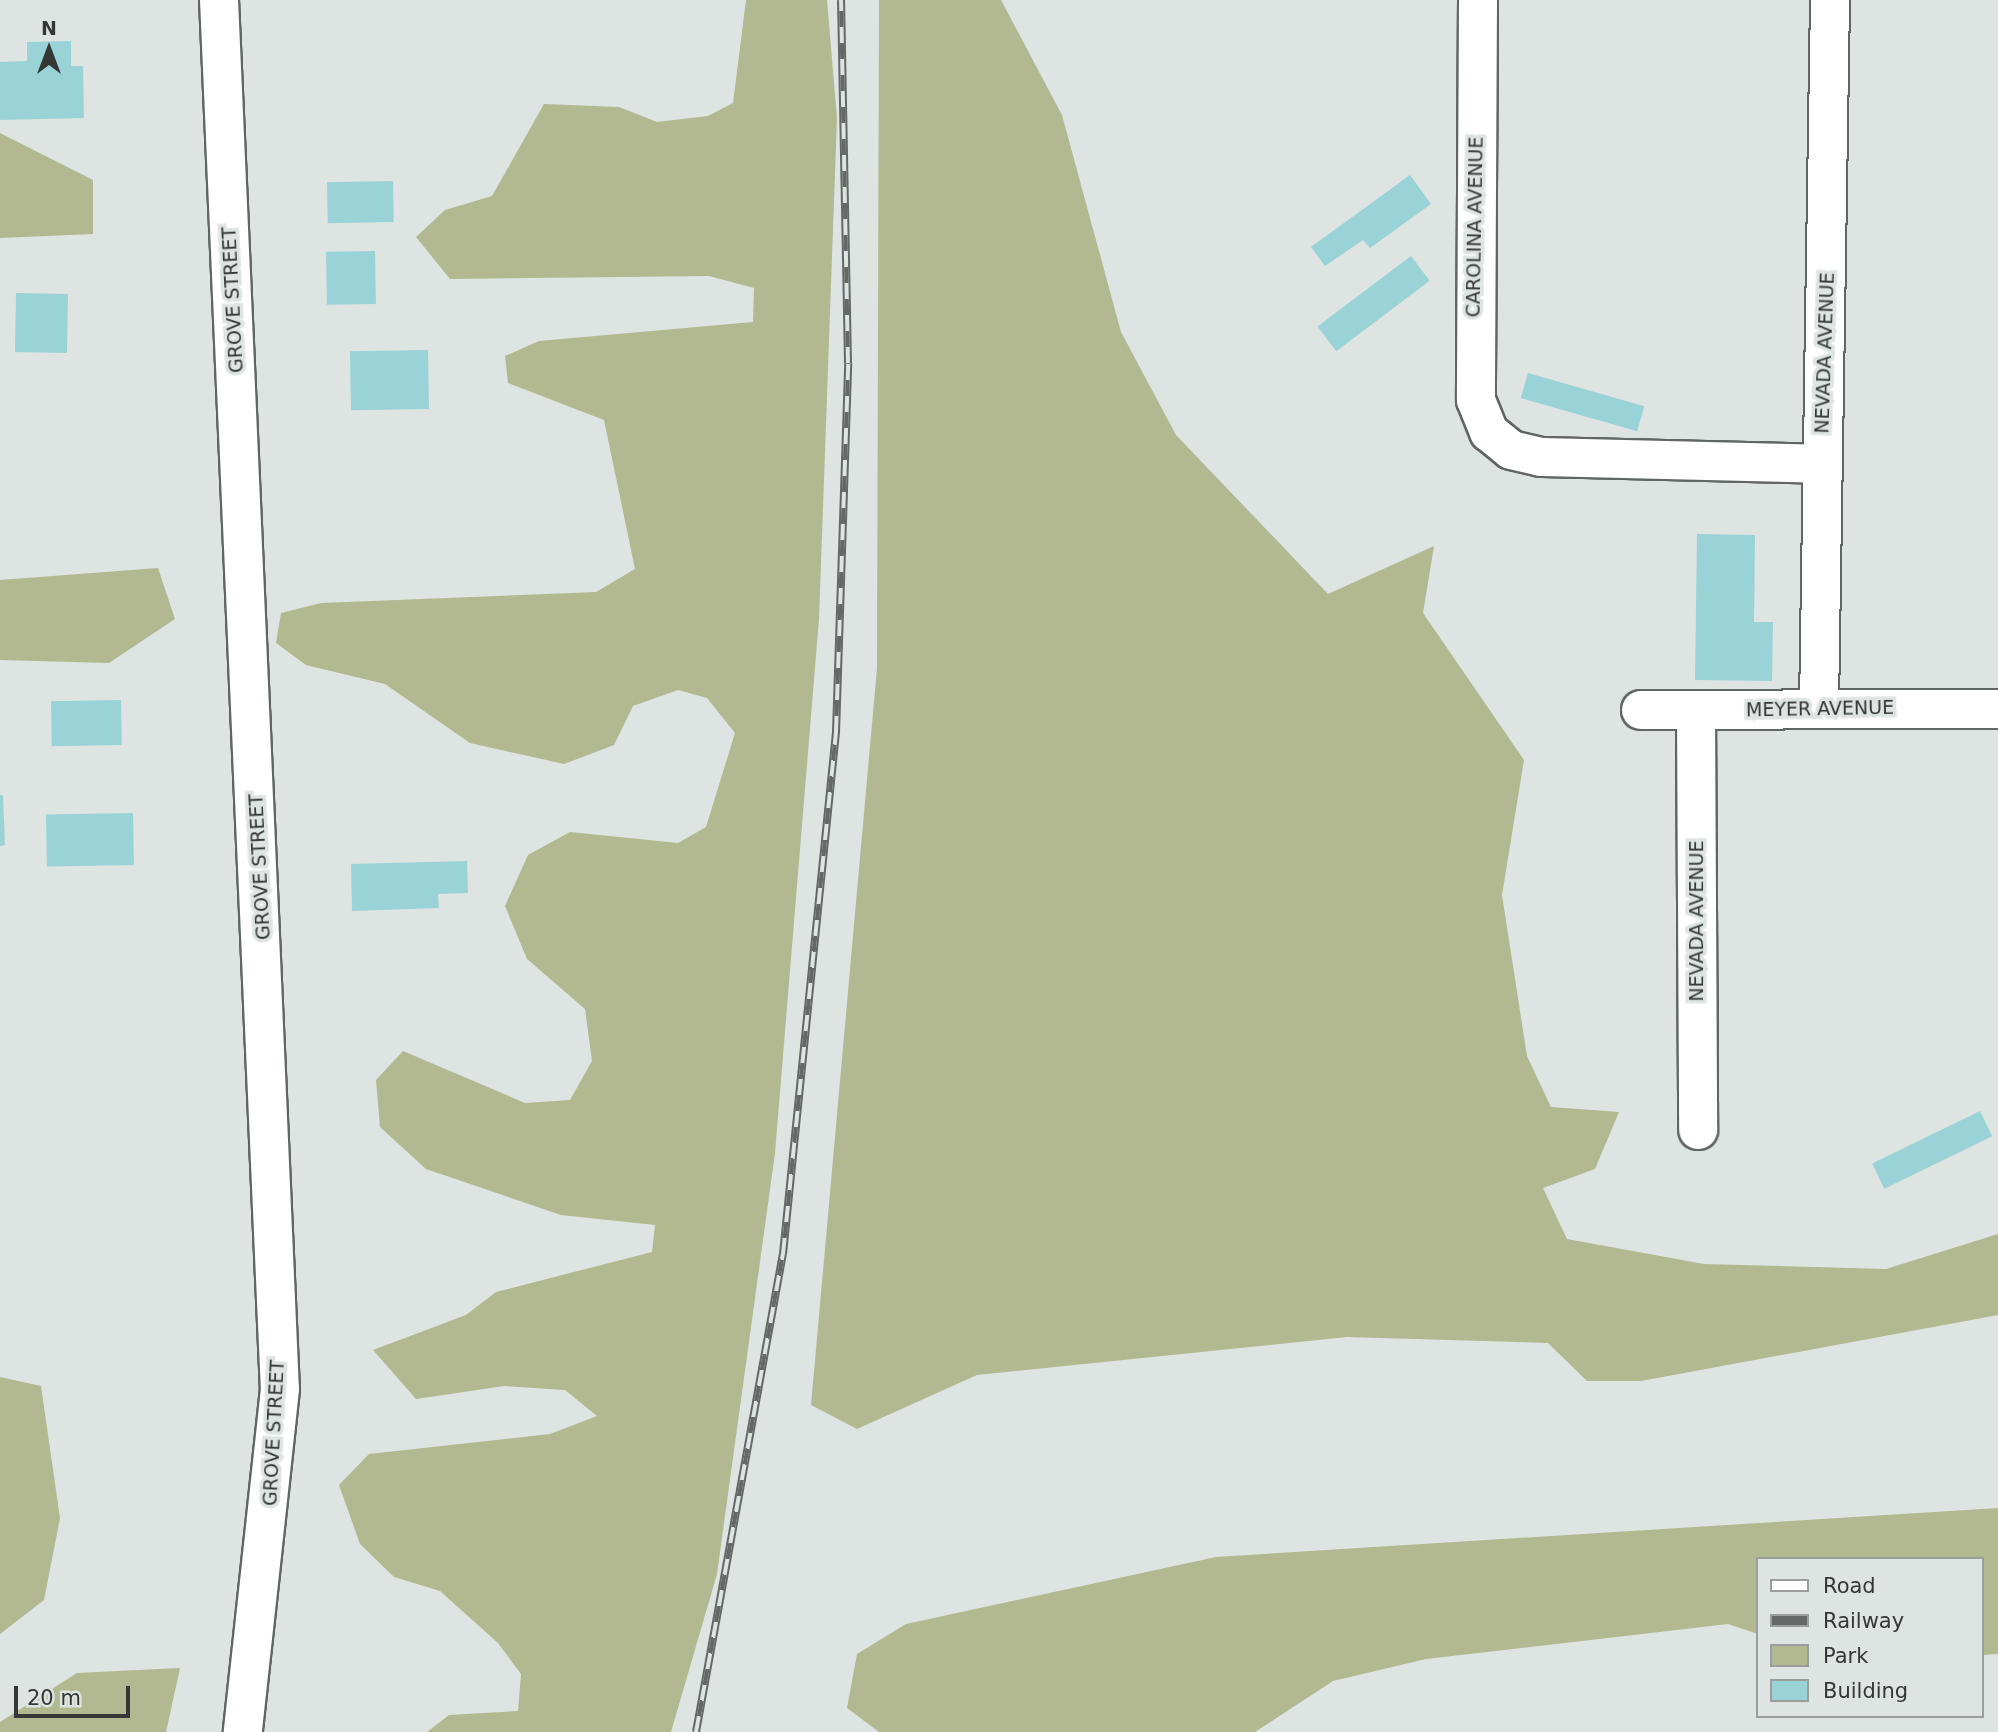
<!DOCTYPE html>
<style>
body{margin:0}
#map{position:relative;width:1998px;height:1732px;overflow:hidden;background:#dde4e2;font-family:"DejaVu Sans",sans-serif}
div>[style]{position:absolute}
[style*='--x']{left:calc(var(--x)*1px);top:calc(var(--y)*1px);width:calc(var(--w)*1px);rotate:calc(var(--a)*1deg)}
.green>*{inset:0;background:#b2b88f}
.building>*{inset:0;background:#9ad3d7;transform-origin:0 0}
.roads{filter:drop-shadow(2px 0 #606664) drop-shadow(-2px 0 #606664) drop-shadow(0 2px #606664) drop-shadow(0 -2px #606664)}
.minor>*{height:38px;margin:-19px;padding:0 19px;transform-origin:19px;border-radius:19px;background:#fff}
.rail>*{height:8px;margin-top:-4px;transform-origin:0;background:repeating-linear-gradient(90deg,#dde4e2 0 16px,#646867 0 32px);box-sizing:border-box;border-block:2px solid #646867}
span{translate:-50% -50%;white-space:nowrap;text-align:center;line-height:1.15;-webkit-text-stroke:7px #dde4e2;paint-order:stroke}
.street-label{font-size:19px;color:#353736}
.legend{position:absolute;left:1756px;top:1557px;width:228px;height:161px;box-sizing:border-box;background:#dde4e2;border:2px solid #9a9f9d;margin:0;padding:9px 12px;list-style:none;font-size:21px;color:#353736}
.legend li{display:flex;align-items:center;gap:14px;height:35px}
.legend b{width:35px;border:2px solid #9a9f9d}
.north{position:absolute;left:14px;top:14px;width:70px;height:70px;-webkit-text-stroke:5px #dde4e2;paint-order:stroke;rotate:0deg;font-size:19px;font-weight:700;line-height:28px;text-align:center;color:#353736}
.north::after{content:'';display:block;margin:auto;width:24px;height:32px;background:#353736;clip-path:polygon(50% 0,100% 100%,50% 72%,0 100%)}
.scale{position:absolute;left:14px;top:1686px;width:116px;height:32px;box-sizing:border-box;border:4px solid #353736;border-top:0;padding-left:9px;font-size:21px;line-height:24px;white-space:nowrap;color:#353736;-webkit-text-stroke:5px #dde4e2;paint-order:stroke}
</style>
<div id="map">
<div class="green">
<div style="clip-path:polygon(746px 0,827px 0,837px 118px,819px 619px,775px 1153px,717px 1574px,671px 1732px,427px 1732px,449px 1715px,518px 1711px,521px 1674px,498px 1643px,440px 1591px,394px 1577px,360px 1544px,339px 1485px,369px 1454px,550px 1434px,597px 1416px,565px 1390px,504px 1386px,416px 1399px,373px 1350px,466px 1315px,496px 1292px,652px 1252px,655px 1225px,561px 1215px,426px 1169px,380px 1127px,376px 1080px,403px 1051px,525px 1103px,570px 1100px,592px 1061px,585px 1009px,527px 959px,505px 906px,528px 855px,570px 832px,678px 843px,706px 827px,735px 733px,707px 698px,678px 690px,633px 706px,614px 745px,564px 764px,470px 743px,385px 684px,306px 665px,276px 643px,281px 613px,321px 603px,596px 592px,635px 569px,604px 420px,508px 383px,505px 356px,539px 341px,753px 322px,754px 288px,709px 276px,450px 279px,416px 237px,445px 210px,492px 196px,544px 104px,619px 107px,657px 122px,708px 116px,733px 103px)"></div>
<div style="clip-path:polygon(879px 0,1001px 0,1062px 115px,1121px 332px,1176px 435px,1328px 594px,1434px 546px,1423px 613px,1524px 760px,1502px 895px,1527px 1056px,1551px 1107px,1619px 1112px,1595px 1169px,1543px 1188px,1567px 1239px,1704px 1264px,1886px 1269px,1998px 1234px,1998px 1315px,1641px 1381px,1587px 1381px,1548px 1343px,1347px 1337px,977px 1375px,857px 1429px,811px 1405px,877px 668px)"></div>
<div style="clip-path:polygon(0 133px,93px 180px,93px 234px,0 238px)"></div>
<div style="clip-path:polygon(158px 568px,175px 619px,109px 663px,0 660px,0 580px)"></div>
<div style="clip-path:polygon(0 1377px,41px 1386px,60px 1518px,44px 1600px,0 1634px)"></div>
<div style="clip-path:polygon(1998px 1508px,1998px 1654px,1982px 1655px,1982px 1559px,1758px 1559px,1758px 1634px,1728px 1624px,1426px 1659px,1333px 1681px,1255px 1732px,879px 1732px,847px 1708px,857px 1654px,906px 1624px,1216px 1557px)"></div>
<div style="clip-path:polygon(180px 1668px,166px 1732px,0 1732px,0 1722px,77px 1673px)"></div>
</div>
<div class="building">
<div style="clip-path:polygon(71px 41px,71px 66px,83px 66px,84px 118px,0 120px,0 62px,27px 61px,27px 42px)"></div>
<div style="clip-path:polygon(1410px 175px,1431px 204px,1370px 248px,1363px 240px,1325px 266px,1311px 247px)"></div>
<div style="left:393px;top:181px;width:41px;height:66px;rotate:89deg"></div>
<div style="left:375px;top:251px;width:53px;height:49px;rotate:89deg"></div>
<div style="left:1411px;top:256px;width:31px;height:117px;rotate:53deg"></div>
<div style="left:16px;top:293px;width:52px;height:59px;rotate:1deg"></div>
<div style="left:428px;top:350px;width:59px;height:78px;rotate:89deg"></div>
<div style="left:1528px;top:373px;width:121px;height:26px;rotate:16deg"></div>
<div style="clip-path:polygon(1697px 534px,1755px 535px,1754px 622px,1773px 622px,1772px 681px,1695px 680px)"></div>
<div style="left:121px;top:700px;width:45px;height:70px;rotate:89deg"></div>
<div style="clip-path:polygon(0 795px,3px 795px,5px 845px,0 846px)"></div>
<div style="left:133px;top:813px;width:52px;height:87px;rotate:89deg"></div>
<div style="clip-path:polygon(467px 861px,468px 893px,438px 894px,439px 908px,352px 911px,351px 864px)"></div>
<div style="left:1980px;top:1111px;width:28px;height:120px;rotate:64deg"></div>
</div>
<div class="roads">
<div class="minor">
<div style="--x:219;--y:0;--w:1390;--a:87.49"></div>
<div style="--x:280;--y:1389;--w:345;--a:96.2"></div>
<div style="--x:1478;--y:0;--w:400;--a:90.3"></div>
<div style="--x:1476;--y:400;--w:35;--a:68"></div>
<div style="--x:1489;--y:432;--w:28;--a:39"></div>
<div style="--x:1511;--y:450;--w:31;--a:13"></div>
<div style="--x:1541;--y:457;--w:280;--a:1.4"></div>
<div style="--x:1819;--y:707;--w:707;--a:-89.11"></div>
<div style="--x:1641;--y:710;--w:357;--a:-0.2"></div>
<div style="--x:1696;--y:712;--w:418;--a:89.7"></div>
</div>
</div>
<div class="rail">
<div style="--x:696;--y:1732;--w:486;--a:-79.7"></div>
<div style="--x:783;--y:1254;--w:525;--a:-84.2"></div>
<div style="--x:836;--y:732;--w:369;--a:-88.1"></div>
<div style="--x:848;--y:363;--w:363;--a:-91.1"></div>
</div>
<div class="street-label">
<span style="left:1475px;top:227px;rotate:-89deg">CAROLINA AVENUE</span>
<span style="left:233px;top:300px;rotate:-93deg">GROVE STREET</span>
<span style="left:1825px;top:353px;rotate:-88deg">NEVADA AVENUE</span>
<span style="left:1820px;top:709px;rotate:-1deg">MEYER AVENUE</span>
<span style="left:260px;top:867px;rotate:-93deg">GROVE STREET</span>
<span style="left:1697px;top:921px;rotate:-90deg">NEVADA AVENUE</span>
<span style="left:274px;top:1433px;rotate:-87deg">GROVE STREET</span>
</div>
<ul class="legend">
<li><b style="height:9px;background:#fff"></b>Road</li>
<li><b style="height:9px;background:#646867"></b>Railway</li>
<li><b style="height:19px;background:#b2b88f"></b>Park</li>
<li><b style="height:19px;background:#9ad3d7"></b>Building</li>
</ul>
<div class="north">N</div>
<div class="scale">20 m</div>
</div>
